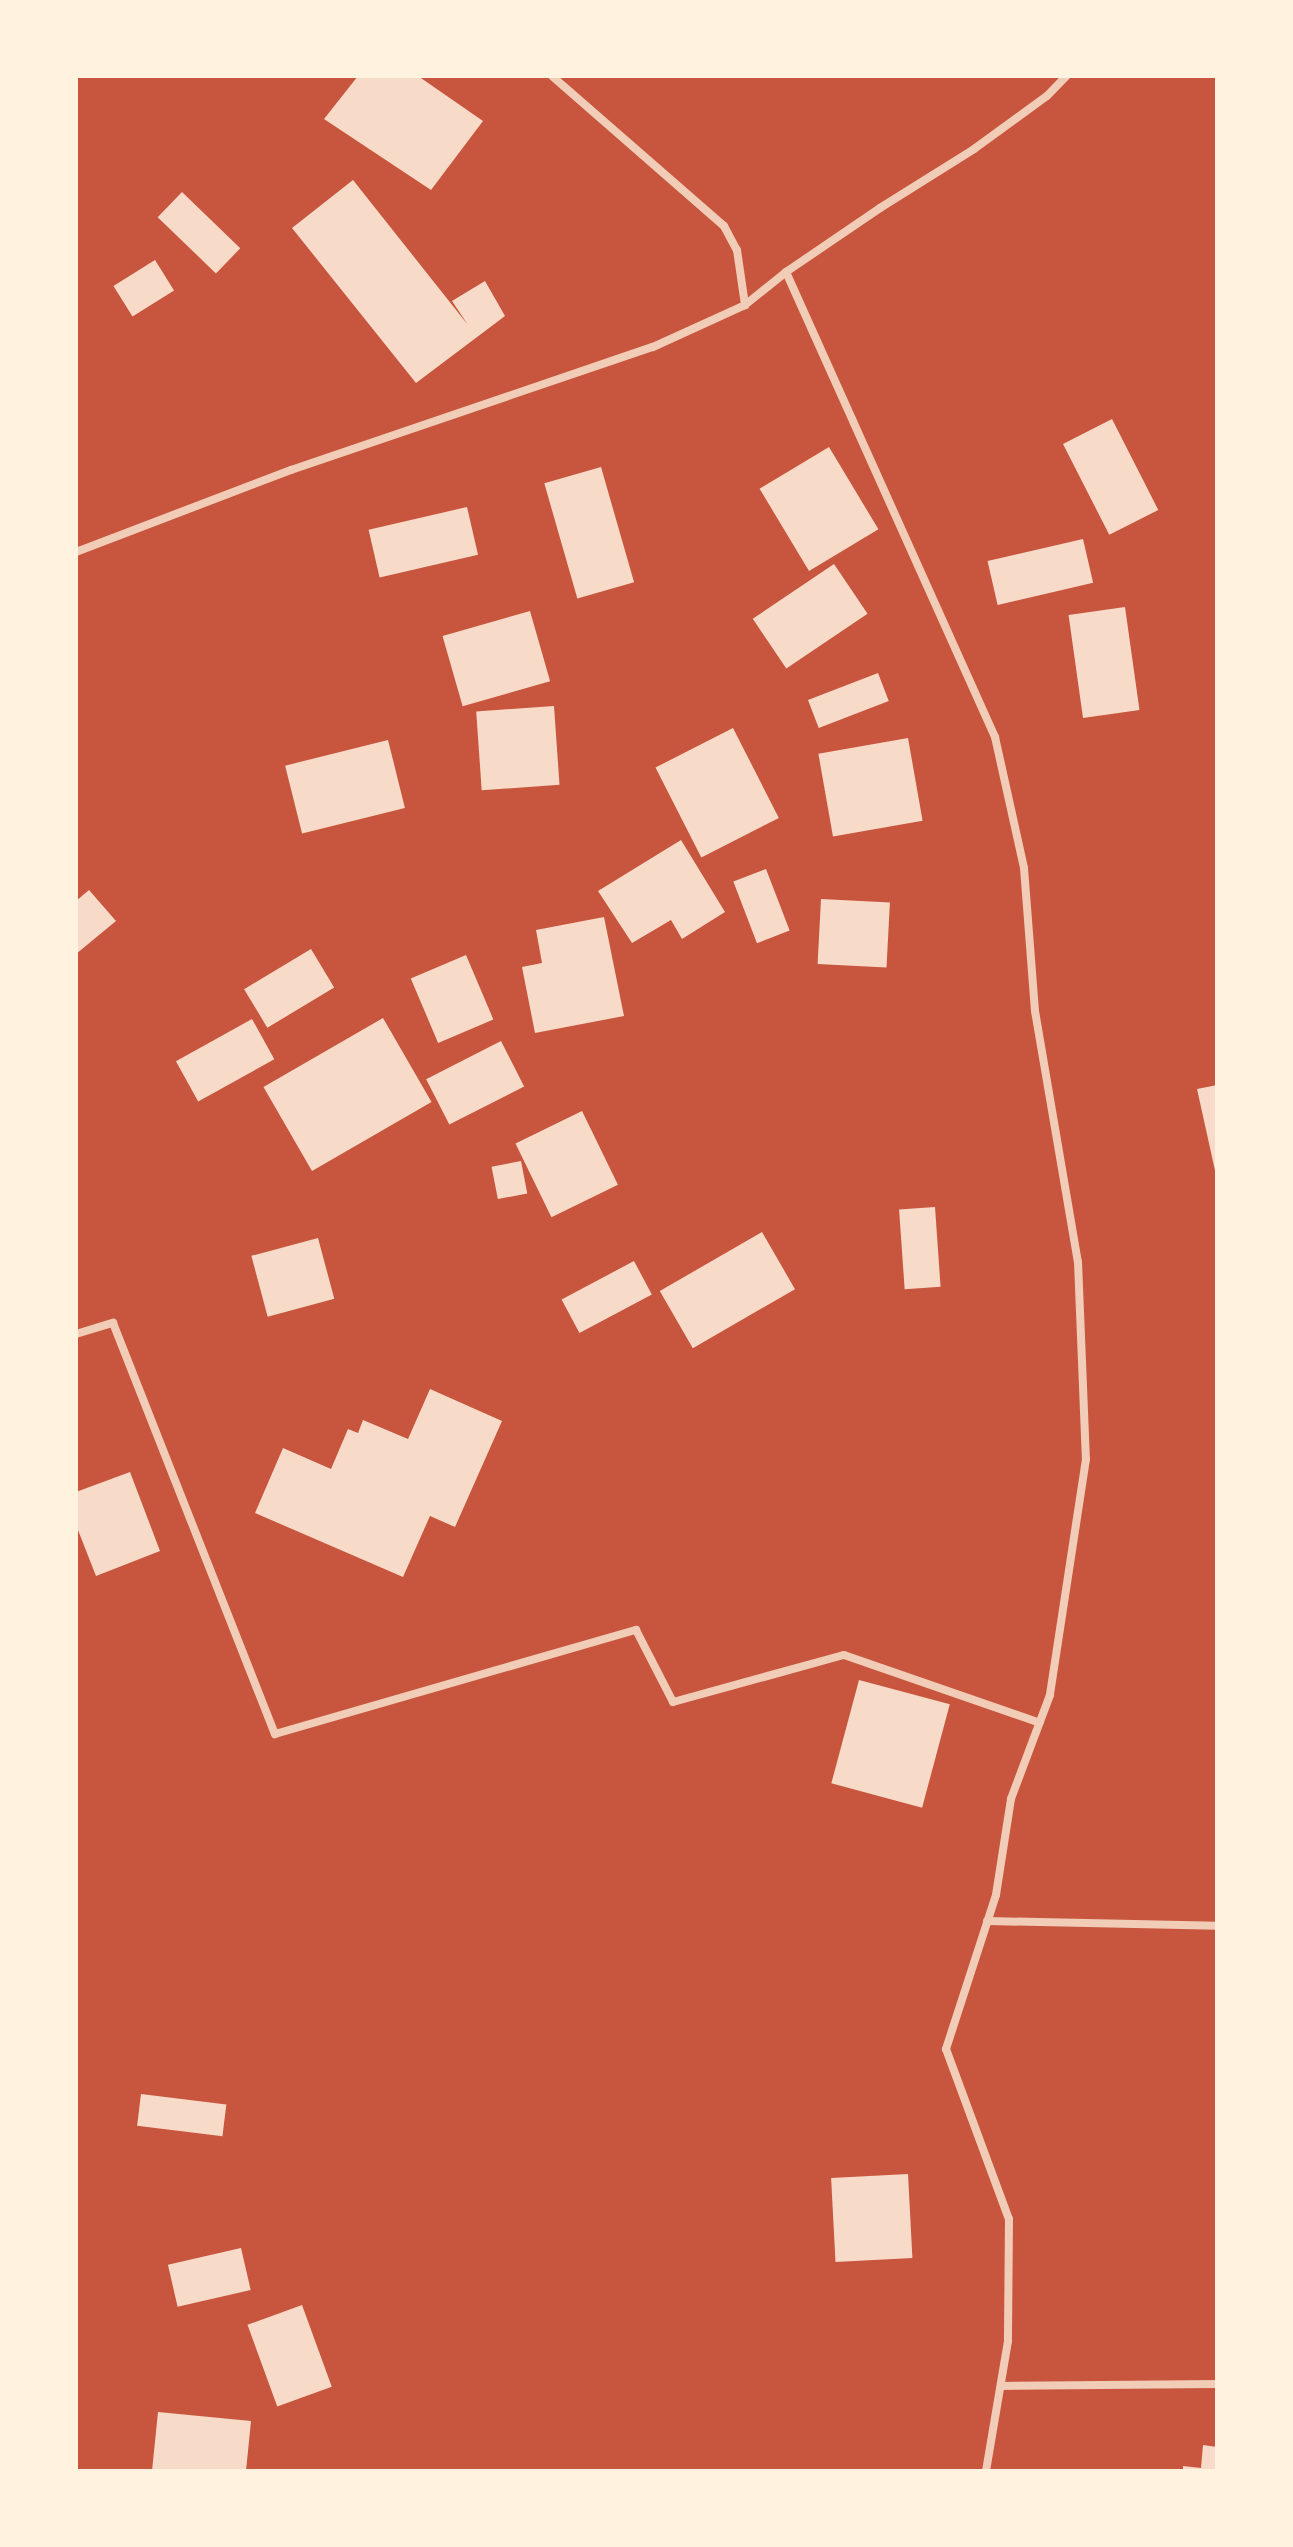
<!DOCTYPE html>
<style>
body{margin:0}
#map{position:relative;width:1293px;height:2547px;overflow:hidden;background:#c8553d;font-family:Inter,sans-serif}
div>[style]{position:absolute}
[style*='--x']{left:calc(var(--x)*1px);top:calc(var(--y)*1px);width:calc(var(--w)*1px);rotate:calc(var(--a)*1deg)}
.building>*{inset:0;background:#f7dbc8;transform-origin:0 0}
.minor>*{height:8px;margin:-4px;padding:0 4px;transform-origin:4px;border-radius:4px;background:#f1ccb7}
span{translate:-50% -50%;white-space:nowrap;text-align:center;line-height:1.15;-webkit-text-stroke:6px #fff3e0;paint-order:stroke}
.frame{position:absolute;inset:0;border:78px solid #fff3e0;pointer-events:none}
</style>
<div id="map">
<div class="building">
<div style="clip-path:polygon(358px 76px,418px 76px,483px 121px,431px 190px,324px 119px)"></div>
<div style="clip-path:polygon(353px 180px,468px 325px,452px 301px,485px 281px,505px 316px,416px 383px,292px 228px)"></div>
<div style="left:182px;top:192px;width:81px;height:35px;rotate:44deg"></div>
<div style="left:155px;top:260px;width:36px;height:49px;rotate:58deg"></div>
<div style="left:1112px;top:419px;width:102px;height:55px;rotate:63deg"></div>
<div style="left:829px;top:447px;width:96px;height:81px;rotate:59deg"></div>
<div style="left:601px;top:467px;width:120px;height:59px;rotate:74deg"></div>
<div style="left:467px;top:507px;width:49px;height:101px;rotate:77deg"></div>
<div style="left:1083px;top:539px;width:45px;height:98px;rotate:77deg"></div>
<div style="left:834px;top:564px;width:60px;height:98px;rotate:56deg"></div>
<div style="left:1125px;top:607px;width:104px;height:57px;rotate:82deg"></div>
<div style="left:530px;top:611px;width:73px;height:91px;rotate:74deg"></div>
<div style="left:878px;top:673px;width:30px;height:75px;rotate:69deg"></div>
<div style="left:554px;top:706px;width:79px;height:78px;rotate:86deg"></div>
<div style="left:733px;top:728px;width:101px;height:87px;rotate:63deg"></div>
<div style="left:908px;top:738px;width:84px;height:91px;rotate:80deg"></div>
<div style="left:388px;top:740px;width:70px;height:106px;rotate:76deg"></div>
<div style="clip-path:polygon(681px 840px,725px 912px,682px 939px,671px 920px,632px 943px,598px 891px)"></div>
<div style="left:766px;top:869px;width:66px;height:35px;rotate:69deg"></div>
<div style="clip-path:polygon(89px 890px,116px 921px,76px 954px,76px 901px)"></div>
<div style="left:821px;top:899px;width:69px;height:65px;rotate:3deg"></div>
<div style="clip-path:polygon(604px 917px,624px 1016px,535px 1033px,522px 967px,542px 963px,536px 930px)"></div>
<div style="left:311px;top:949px;width:45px;height:78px;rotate:59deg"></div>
<div style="left:466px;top:955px;width:70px;height:60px;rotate:67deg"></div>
<div style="left:383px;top:1018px;width:97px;height:138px;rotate:60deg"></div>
<div style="left:252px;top:1019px;width:46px;height:87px;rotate:61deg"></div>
<div style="left:501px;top:1041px;width:51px;height:84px;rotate:63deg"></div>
<div style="clip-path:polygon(1217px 1085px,1217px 1174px,1216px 1175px,1197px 1089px)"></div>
<div style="left:582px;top:1111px;width:82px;height:74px;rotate:64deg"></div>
<div style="left:521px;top:1161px;width:33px;height:30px;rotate:79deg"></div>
<div style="left:935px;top:1207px;width:80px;height:36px;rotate:86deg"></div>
<div style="left:762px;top:1232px;width:66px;height:118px;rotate:60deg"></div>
<div style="left:318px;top:1238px;width:63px;height:69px;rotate:75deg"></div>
<div style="left:634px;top:1261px;width:38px;height:82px;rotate:62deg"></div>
<div style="clip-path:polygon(430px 1389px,502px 1421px,455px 1527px,430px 1516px,403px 1577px,255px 1513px,283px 1448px,331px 1469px,348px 1429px,358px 1433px,363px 1420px,408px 1439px)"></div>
<div style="clip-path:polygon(130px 1472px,160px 1551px,96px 1576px,76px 1525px,76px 1492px)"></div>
<div style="left:859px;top:1680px;width:94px;height:107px;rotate:15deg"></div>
<div style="left:141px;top:2094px;width:86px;height:32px;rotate:7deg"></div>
<div style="left:908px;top:2174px;width:84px;height:77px;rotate:87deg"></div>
<div style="left:241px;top:2248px;width:43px;height:75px;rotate:77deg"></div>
<div style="left:302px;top:2305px;width:87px;height:58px;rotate:70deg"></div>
<div style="clip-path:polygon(158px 2412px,251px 2421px,246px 2471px,152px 2471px)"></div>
<div style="clip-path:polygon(1203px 2445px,1217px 2447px,1217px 2471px,1183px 2471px,1183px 2466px,1201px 2468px)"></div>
</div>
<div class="minor">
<div style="--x:552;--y:76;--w:228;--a:41.1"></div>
<div style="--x:724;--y:226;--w:27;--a:62"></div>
<div style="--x:737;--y:250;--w:56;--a:81.7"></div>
<div style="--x:786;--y:272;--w:510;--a:65.8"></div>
<div style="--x:995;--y:737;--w:134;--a:77.5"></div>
<div style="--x:1024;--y:868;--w:143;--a:85.6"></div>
<div style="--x:1035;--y:1011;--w:255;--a:80.3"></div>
<div style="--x:1078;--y:1262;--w:197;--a:87.7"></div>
<div style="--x:1086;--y:1459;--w:239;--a:98.7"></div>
<div style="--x:1050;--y:1695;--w:111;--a:110.6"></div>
<div style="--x:1011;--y:1799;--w:97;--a:98.9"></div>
<div style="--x:996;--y:1895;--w:162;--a:108"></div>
<div style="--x:946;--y:2049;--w:181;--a:69.7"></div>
<div style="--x:1009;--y:2219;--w:122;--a:90.5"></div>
<div style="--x:1008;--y:2341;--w:132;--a:99.6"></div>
<div style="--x:76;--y:552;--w:230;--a:-20.9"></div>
<div style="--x:291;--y:470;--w:382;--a:-18.8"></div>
<div style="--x:653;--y:347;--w:101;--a:-24.5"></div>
<div style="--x:745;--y:305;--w:53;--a:-38.8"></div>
<div style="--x:786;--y:272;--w:114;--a:-34.2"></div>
<div style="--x:880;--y:208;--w:111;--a:-32.1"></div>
<div style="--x:974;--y:149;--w:90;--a:-36"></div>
<div style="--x:1047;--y:96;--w:28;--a:-46"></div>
<div style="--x:76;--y:1334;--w:39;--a:-17"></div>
<div style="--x:113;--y:1323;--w:442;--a:68.5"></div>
<div style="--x:275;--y:1734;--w:376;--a:-16.1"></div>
<div style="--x:636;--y:1630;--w:81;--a:62.8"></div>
<div style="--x:673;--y:1702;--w:177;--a:-15.4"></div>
<div style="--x:844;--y:1655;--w:207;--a:19.1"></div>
<div style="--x:987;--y:1921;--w:230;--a:1.2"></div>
<div style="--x:1001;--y:2386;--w:216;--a:-0.5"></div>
</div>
<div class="frame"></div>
</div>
